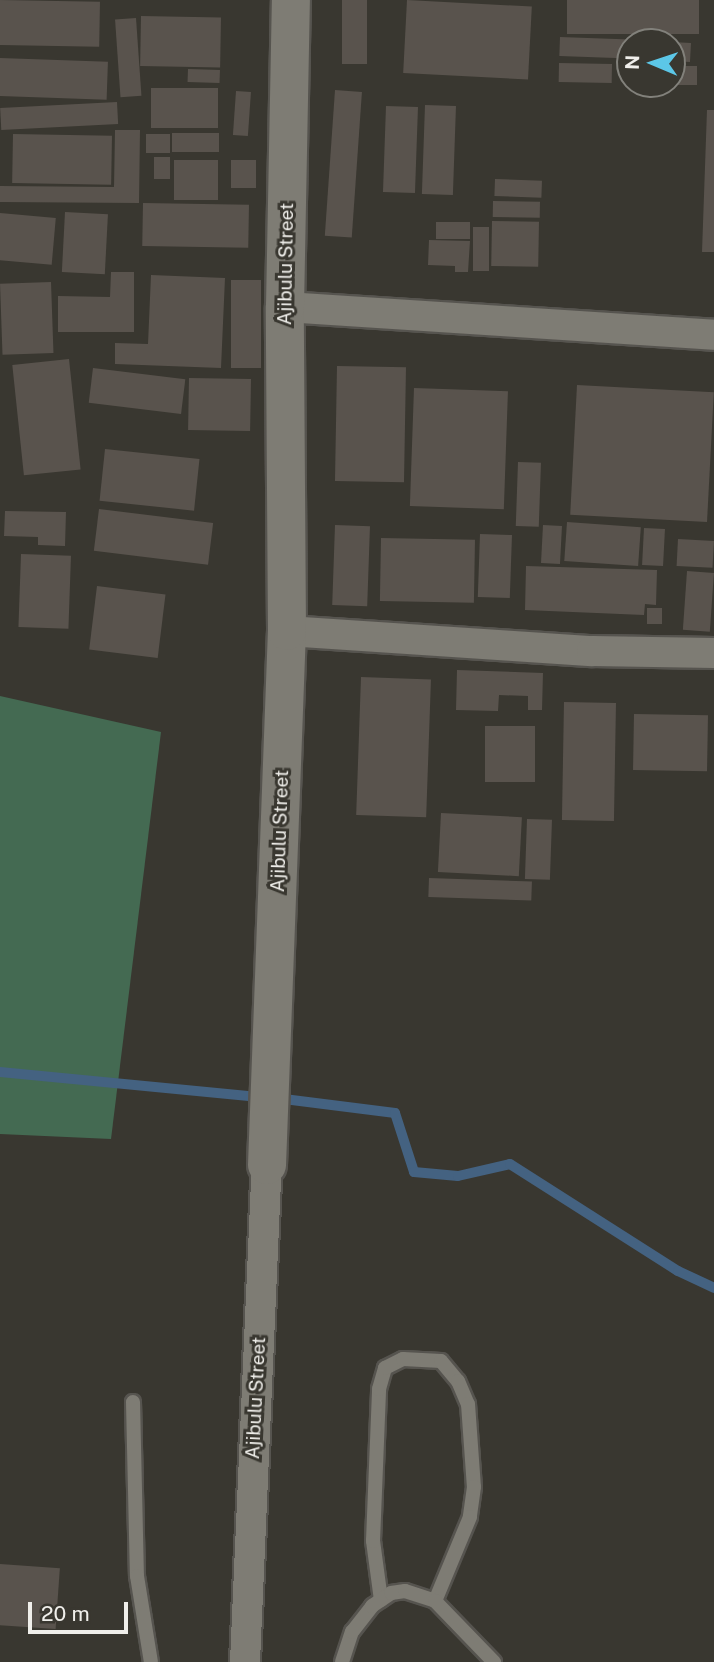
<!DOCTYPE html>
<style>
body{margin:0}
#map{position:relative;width:714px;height:1662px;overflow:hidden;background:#393730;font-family:"Public Sans",sans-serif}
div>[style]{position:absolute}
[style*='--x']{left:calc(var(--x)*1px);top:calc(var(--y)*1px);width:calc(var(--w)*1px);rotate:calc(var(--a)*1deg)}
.green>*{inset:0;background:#446a52}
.stream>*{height:10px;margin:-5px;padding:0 5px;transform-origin:5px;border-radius:5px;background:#446281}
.building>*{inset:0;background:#59534d;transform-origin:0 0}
.roads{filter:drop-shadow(2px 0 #56544f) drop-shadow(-2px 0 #56544f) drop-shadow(0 2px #56544f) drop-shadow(0 -2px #56544f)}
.lane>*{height:14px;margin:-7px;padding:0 7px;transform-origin:7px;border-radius:7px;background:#7e7c74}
.street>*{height:30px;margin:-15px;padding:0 15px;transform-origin:15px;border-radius:15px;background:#7e7c74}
.secondary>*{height:38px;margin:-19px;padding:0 19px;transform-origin:19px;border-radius:19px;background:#7e7c74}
span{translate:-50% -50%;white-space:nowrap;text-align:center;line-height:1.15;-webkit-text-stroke:6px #393730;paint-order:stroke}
.street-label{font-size:19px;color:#f0efeb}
.north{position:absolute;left:616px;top:28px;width:70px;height:70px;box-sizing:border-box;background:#393730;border:2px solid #82817b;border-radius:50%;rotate:272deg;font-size:19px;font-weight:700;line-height:28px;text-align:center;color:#f0efeb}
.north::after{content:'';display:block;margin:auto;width:24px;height:32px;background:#5cc7e7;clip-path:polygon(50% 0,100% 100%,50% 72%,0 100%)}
.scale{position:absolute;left:28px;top:1602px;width:100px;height:32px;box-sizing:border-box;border:4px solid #f0efeb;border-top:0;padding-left:9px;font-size:21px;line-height:24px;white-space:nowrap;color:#f0efeb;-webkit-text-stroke:5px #393730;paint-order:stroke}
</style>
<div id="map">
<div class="green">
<div style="clip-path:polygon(0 696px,161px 732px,111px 1139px,0 1134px)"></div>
</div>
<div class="stream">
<div style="--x:0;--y:1072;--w:262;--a:5.5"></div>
<div style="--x:276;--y:1098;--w:120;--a:7.2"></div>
<div style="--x:395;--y:1113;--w:62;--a:72.1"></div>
<div style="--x:414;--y:1172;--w:44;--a:5.2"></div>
<div style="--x:458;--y:1176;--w:53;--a:-13"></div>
<div style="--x:510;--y:1164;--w:199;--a:32.5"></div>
<div style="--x:678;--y:1271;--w:40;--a:25"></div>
</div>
<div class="building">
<div style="left:0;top:0;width:100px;height:45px;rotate:1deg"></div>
<div style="left:342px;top:0;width:25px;height:64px"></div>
<div style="left:407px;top:0;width:125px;height:73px;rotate:3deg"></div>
<div style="left:567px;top:0;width:132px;height:34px"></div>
<div style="left:141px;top:16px;width:80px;height:50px;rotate:1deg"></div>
<div style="left:136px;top:18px;width:78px;height:21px;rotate:86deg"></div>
<div style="left:560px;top:37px;width:70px;height:19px;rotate:2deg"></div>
<div style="left:672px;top:42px;width:19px;height:19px;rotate:3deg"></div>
<div style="left:0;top:58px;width:108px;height:38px;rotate:2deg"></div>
<div style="left:559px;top:63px;width:53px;height:19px;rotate:1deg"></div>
<div style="left:672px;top:66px;width:25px;height:19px"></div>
<div style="left:188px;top:69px;width:32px;height:13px;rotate:2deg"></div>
<div style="left:218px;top:88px;width:40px;height:67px;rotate:90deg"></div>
<div style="left:335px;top:90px;width:27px;height:146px;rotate:4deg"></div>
<div style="left:236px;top:91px;width:15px;height:44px;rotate:4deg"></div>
<div style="left:117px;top:102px;width:22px;height:117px;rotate:87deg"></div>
<div style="left:425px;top:105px;width:31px;height:89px;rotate:2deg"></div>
<div style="left:386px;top:106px;width:32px;height:86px;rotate:2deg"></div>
<div style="clip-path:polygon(707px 110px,714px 110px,714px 252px,702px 252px)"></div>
<div style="clip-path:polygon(115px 130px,140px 130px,139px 203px,0 202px,0 186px,114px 187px)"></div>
<div style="left:172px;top:133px;width:47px;height:19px"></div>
<div style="left:13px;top:134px;width:99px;height:49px;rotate:1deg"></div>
<div style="left:146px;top:134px;width:24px;height:19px"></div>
<div style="left:154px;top:157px;width:16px;height:22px"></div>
<div style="left:174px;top:160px;width:44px;height:40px"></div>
<div style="left:231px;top:160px;width:25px;height:28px"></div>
<div style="left:495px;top:179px;width:47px;height:17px;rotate:2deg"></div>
<div style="left:493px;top:201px;width:47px;height:16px;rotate:1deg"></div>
<div style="left:143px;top:203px;width:106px;height:43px;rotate:1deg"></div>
<div style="left:65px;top:212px;width:43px;height:60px;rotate:3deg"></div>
<div style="left:0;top:213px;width:56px;height:47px;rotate:5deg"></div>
<div style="left:492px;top:221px;width:47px;height:45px;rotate:1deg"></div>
<div style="left:436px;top:222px;width:34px;height:17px"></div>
<div style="left:473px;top:227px;width:16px;height:44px"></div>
<div style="clip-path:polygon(429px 240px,470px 241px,468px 272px,455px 272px,455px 266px,428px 265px)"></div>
<div style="clip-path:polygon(111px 272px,134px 272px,134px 332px,58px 332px,58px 296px,110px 297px)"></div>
<div style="clip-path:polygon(151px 275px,225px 278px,221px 368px,115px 364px,115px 343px,148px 344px)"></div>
<div style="left:231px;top:280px;width:30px;height:88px"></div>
<div style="left:51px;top:282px;width:71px;height:51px;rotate:88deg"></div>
<div style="left:69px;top:359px;width:111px;height:57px;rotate:84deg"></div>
<div style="left:337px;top:366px;width:69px;height:115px;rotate:1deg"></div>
<div style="left:93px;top:368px;width:93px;height:35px;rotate:7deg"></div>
<div style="left:189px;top:378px;width:62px;height:52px;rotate:1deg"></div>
<div style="left:577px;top:385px;width:137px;height:130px;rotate:3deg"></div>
<div style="left:414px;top:388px;width:94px;height:118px;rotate:2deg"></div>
<div style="left:105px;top:449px;width:95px;height:52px;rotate:6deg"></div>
<div style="left:518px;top:462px;width:23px;height:64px;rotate:2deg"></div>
<div style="left:99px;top:509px;width:115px;height:42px;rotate:7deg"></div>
<div style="clip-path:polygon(5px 511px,66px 512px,65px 546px,38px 545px,38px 537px,4px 536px)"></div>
<div style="left:567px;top:522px;width:74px;height:39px;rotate:4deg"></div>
<div style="left:335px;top:525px;width:35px;height:80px;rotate:2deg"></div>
<div style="left:543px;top:525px;width:19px;height:38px;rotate:3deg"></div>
<div style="left:644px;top:528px;width:21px;height:37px;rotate:3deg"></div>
<div style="left:480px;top:534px;width:32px;height:63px;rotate:2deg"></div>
<div style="left:381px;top:538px;width:94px;height:63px;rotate:1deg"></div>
<div style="left:678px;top:539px;width:36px;height:27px;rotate:3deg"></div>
<div style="left:21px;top:554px;width:50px;height:73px;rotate:2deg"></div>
<div style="clip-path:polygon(526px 566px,657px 570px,656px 605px,645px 604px,644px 615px,525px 610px)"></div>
<div style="left:687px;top:571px;width:27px;height:59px;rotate:4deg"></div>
<div style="left:97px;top:586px;width:69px;height:64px;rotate:7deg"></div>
<div style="left:647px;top:608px;width:15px;height:16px"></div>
<div style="clip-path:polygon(457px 670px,543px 673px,542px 710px,528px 710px,528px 696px,499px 695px,498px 711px,456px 710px)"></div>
<div style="left:361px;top:677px;width:70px;height:138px;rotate:2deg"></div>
<div style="left:564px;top:702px;width:52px;height:118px;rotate:1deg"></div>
<div style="left:634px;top:714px;width:74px;height:56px;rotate:1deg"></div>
<div style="left:535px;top:726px;width:56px;height:50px;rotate:90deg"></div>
<div style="left:441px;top:813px;width:81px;height:59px;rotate:3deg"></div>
<div style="left:527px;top:819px;width:25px;height:60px;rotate:2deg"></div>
<div style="left:429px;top:878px;width:103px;height:19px;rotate:2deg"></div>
<div style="left:0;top:1564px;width:60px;height:61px;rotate:4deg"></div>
</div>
<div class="roads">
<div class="lane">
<div style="--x:133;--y:1402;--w:174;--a:88.7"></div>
<div style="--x:137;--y:1576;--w:87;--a:80.8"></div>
<div style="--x:381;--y:1600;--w:60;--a:-97.7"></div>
<div style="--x:373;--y:1541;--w:152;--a:-87.7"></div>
<div style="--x:379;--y:1389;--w:22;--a:-74"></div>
<div style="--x:385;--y:1368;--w:20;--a:-27"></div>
<div style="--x:403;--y:1359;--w:38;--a:3"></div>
<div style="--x:441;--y:1361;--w:26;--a:50"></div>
<div style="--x:458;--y:1381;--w:25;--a:67"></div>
<div style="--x:468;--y:1404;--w:83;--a:85.9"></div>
<div style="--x:474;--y:1487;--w:30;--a:98"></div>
<div style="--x:470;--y:1517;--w:91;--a:112.6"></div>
<div style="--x:342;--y:1662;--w:32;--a:-72"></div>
<div style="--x:352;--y:1632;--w:33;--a:-52"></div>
<div style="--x:372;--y:1606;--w:23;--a:-34"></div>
<div style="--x:391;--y:1593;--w:14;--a:-8"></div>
<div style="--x:405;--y:1591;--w:32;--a:18"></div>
<div style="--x:435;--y:1601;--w:85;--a:46"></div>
</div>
<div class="street">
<div style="--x:285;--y:307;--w:430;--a:3.7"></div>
<div style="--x:287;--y:631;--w:306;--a:3.8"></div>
<div style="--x:592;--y:651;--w:122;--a:0.9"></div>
<div style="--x:245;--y:1662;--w:497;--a:-87.5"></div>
</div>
<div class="secondary">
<div style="--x:267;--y:1165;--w:534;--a:-87.86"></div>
<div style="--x:287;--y:631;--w:324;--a:-90.4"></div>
<div style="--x:285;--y:307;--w:307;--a:-88.9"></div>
</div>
</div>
<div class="street-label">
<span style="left:286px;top:264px;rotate:-89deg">Ajibulu Street</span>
<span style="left:280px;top:831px;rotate:-88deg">Ajibulu Street</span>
<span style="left:256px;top:1398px;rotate:-87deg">Ajibulu Street</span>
</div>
<div class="north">N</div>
<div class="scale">20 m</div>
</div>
